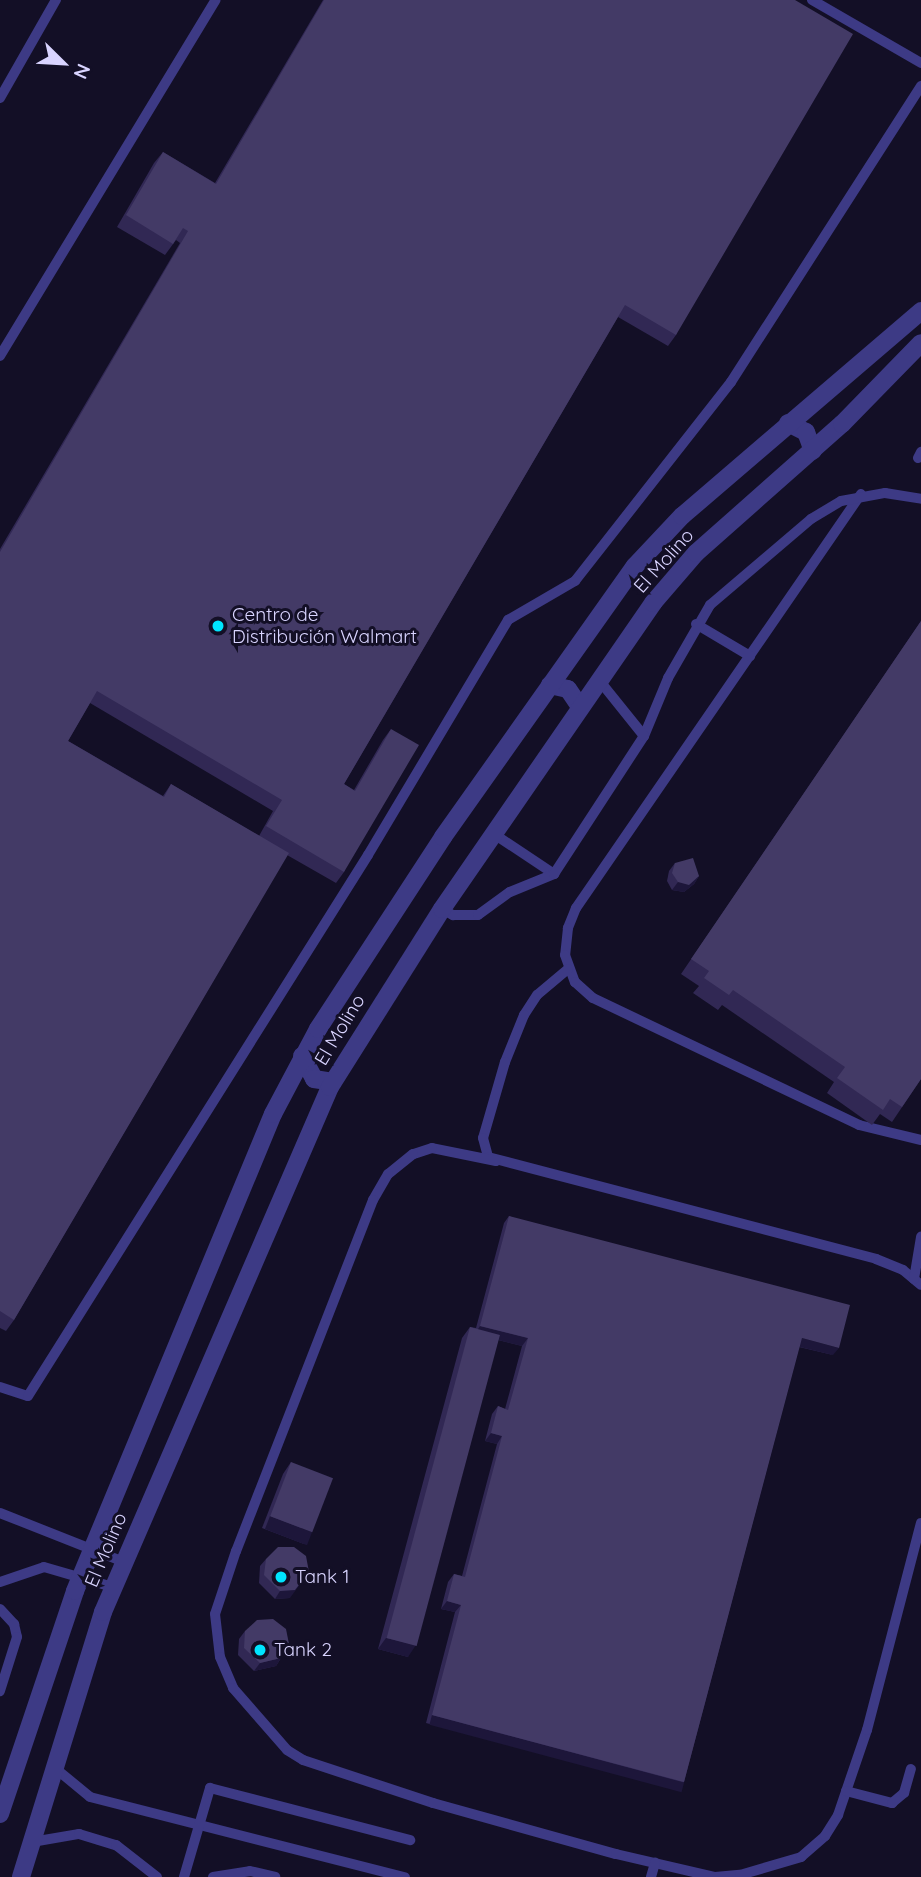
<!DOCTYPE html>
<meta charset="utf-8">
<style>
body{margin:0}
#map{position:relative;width:921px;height:1877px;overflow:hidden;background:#130f26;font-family:Quicksand,sans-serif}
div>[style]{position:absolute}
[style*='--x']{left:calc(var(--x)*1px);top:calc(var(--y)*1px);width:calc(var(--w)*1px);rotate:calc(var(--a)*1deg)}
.service>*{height:10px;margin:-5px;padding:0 5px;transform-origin:5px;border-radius:5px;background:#3d3a85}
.tertiary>*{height:18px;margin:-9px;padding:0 9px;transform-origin:9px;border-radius:9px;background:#3d3a85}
.wall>*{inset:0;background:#312854}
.shaded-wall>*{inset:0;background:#1d163a;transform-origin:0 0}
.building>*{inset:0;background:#433a66;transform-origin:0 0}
.dots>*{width:19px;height:19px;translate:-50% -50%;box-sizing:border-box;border:4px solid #130f26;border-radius:50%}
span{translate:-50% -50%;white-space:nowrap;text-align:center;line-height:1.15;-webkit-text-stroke:6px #130f26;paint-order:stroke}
.street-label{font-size:19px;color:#d9d4ff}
.poi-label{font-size:19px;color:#d9d4ff}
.left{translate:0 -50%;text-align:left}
.north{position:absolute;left:28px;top:28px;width:70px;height:70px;-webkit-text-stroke:5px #130f26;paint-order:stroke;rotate:114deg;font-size:19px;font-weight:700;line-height:28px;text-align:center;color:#d9d4ff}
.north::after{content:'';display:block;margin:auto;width:24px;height:32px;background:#d9d4ff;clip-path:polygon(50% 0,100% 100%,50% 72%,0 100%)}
</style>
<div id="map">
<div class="service">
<div style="--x:812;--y:0;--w:126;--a:30"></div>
<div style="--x:0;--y:98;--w:113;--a:-60.3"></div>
<div style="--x:0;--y:356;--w:416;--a:-58.8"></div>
<div style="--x:918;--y:458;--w:7;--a:-63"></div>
<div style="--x:861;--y:494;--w:503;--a:124.54"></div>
<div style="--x:576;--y:908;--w:22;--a:112"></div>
<div style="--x:568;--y:928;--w:27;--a:96"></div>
<div style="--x:565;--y:955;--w:29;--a:70"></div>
<div style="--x:575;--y:982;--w:24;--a:42"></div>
<div style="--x:593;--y:998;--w:295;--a:25.5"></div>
<div style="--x:859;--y:1125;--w:64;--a:13.6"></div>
<div style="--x:696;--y:624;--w:63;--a:30.7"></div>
<div style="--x:644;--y:736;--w:63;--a:-67.5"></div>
<div style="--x:668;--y:678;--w:84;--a:-60.1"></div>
<div style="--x:710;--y:605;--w:133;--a:-40.4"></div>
<div style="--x:811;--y:519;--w:35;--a:-31"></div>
<div style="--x:841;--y:501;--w:45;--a:-10.3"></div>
<div style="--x:885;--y:493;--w:36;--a:9"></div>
<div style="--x:494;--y:834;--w:72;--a:33.7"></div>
<div style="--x:442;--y:909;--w:13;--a:29"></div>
<div style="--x:453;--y:915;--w:25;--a:0"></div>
<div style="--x:478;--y:915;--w:39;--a:-36"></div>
<div style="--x:510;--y:892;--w:48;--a:-22.2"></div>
<div style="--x:554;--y:874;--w:165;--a:-56.9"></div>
<div style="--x:644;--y:736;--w:72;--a:-128.8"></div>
<div style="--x:568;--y:969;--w:40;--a:140"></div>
<div style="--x:537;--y:995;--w:24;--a:123"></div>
<div style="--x:524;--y:1015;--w:51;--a:112"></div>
<div style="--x:505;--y:1062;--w:79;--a:106.1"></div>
<div style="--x:483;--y:1138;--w:20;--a:75"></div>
<div style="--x:488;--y:1157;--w:401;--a:14.7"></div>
<div style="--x:876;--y:1259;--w:29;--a:22"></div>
<div style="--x:903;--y:1270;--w:23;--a:40"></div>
<div style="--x:496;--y:1161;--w:65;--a:-168.5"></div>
<div style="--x:432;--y:1148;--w:20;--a:162"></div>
<div style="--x:413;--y:1154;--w:32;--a:141"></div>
<div style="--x:388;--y:1174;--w:30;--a:120"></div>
<div style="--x:373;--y:1200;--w:377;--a:111.3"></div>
<div style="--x:236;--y:1551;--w:66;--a:108.4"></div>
<div style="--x:215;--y:1614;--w:43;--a:83.4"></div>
<div style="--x:220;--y:1657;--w:34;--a:67"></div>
<div style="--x:233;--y:1688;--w:82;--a:48.9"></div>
<div style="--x:287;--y:1750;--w:19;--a:32"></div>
<div style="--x:303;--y:1760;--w:137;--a:18.3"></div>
<div style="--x:433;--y:1803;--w:190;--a:15.6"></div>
<div style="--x:616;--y:1854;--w:102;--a:13.1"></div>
<div style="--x:715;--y:1877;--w:25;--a:-5"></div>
<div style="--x:740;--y:1875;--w:64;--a:-16.4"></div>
<div style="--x:801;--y:1857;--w:32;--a:-41"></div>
<div style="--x:825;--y:1836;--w:25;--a:-58"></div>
<div style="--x:838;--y:1815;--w:90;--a:-71.2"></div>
<div style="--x:867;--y:1730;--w:214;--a:-75.4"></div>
<div style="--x:914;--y:1279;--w:43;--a:-80.5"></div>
<div style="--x:0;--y:1387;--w:29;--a:18"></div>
<div style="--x:28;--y:1396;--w:639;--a:-57.85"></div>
<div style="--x:368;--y:855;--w:274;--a:-59.2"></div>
<div style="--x:508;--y:620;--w:78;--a:-30.2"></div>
<div style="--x:575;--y:581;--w:253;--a:-51.9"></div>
<div style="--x:731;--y:382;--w:352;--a:-57.3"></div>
<div style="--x:0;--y:1513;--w:133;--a:21.6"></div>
<div style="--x:0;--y:1582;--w:46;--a:-18.8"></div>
<div style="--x:44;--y:1567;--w:72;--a:16.2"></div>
<div style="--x:0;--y:1609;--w:21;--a:47"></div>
<div style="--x:14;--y:1624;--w:13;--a:77"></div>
<div style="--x:17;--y:1637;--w:57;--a:107.5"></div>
<div style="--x:55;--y:1768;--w:45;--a:39.6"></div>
<div style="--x:90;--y:1797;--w:325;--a:14.3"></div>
<div style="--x:846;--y:1791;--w:48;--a:14.6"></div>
<div style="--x:892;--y:1803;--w:16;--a:-40"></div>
<div style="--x:904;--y:1793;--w:25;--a:-74"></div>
<div style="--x:32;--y:1842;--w:48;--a:-9.7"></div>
<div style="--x:79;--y:1834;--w:39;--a:17"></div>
<div style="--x:116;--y:1845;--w:52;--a:38"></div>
<div style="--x:184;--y:1877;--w:93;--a:-73.7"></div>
<div style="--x:210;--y:1788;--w:207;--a:14.6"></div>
<div style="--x:213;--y:1877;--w:37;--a:-9"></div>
<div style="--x:250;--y:1871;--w:26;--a:13"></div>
<div style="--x:651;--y:1877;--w:15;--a:-74"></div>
</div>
<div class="tertiary">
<div style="--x:788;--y:423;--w:20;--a:27"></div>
<div style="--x:806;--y:432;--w:20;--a:70"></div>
<div style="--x:550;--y:685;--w:18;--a:13"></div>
<div style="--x:568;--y:689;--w:22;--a:56"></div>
<div style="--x:302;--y:1056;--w:26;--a:62"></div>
<div style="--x:314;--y:1079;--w:19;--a:9"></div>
<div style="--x:0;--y:1814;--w:235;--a:-71.4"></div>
<div style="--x:75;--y:1591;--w:516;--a:-67.46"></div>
<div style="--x:273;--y:1114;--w:96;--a:-62.1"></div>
<div style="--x:318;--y:1029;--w:229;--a:-56.9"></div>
<div style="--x:443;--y:837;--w:332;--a:-54.7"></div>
<div style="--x:635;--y:566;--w:69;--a:-46.8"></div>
<div style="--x:682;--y:516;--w:315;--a:-40.6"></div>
<div style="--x:21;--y:1877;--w:277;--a:-72.8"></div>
<div style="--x:103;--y:1612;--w:572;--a:-66.62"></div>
<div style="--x:330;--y:1087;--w:210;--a:-57.8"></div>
<div style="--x:442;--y:909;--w:372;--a:-55.4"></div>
<div style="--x:653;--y:603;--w:66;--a:-49.3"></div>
<div style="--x:696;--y:553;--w:195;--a:-41.5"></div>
<div style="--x:842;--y:424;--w:113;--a:-45.7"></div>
</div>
<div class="wall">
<div style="clip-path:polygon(evenodd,323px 0,795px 0,676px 335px,668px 346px,618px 317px,344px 784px,354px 790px,383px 740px,391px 729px,344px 872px,336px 883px,287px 855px,14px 1320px,6px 1331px,0 1328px,0 549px,180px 243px,176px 240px,165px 255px,117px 227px,154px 163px,163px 152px,215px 183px,323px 0,90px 703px,273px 811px,259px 836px,171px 784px,163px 796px,68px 741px,90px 703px)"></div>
<div style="clip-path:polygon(921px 621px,921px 1079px,892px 1122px,880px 1114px,872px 1125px,827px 1093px,834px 1082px,722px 1005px,718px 1010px,693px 993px,699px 986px,681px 974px)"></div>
<div style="clip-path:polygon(675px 863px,699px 876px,694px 884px,684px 892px,672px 890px,667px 881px,669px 871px)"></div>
<div style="clip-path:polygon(509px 1216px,833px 1355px,799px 1347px,684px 1782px,678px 1789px,426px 1723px,455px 1612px,441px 1609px,448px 1582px,454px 1574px,462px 1576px,497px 1444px,485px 1441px,492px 1414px,498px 1406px,505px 1409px,522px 1346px,498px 1340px,408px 1657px,378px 1649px,462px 1338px,470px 1327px,476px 1328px,504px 1223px)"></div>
<div style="clip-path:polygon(291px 1462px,304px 1544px,262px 1528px,283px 1474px)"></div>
<div style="clip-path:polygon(266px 1559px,290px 1598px,275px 1599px,259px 1583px,260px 1566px)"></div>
<div style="clip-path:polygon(245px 1631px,281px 1658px,276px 1666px,254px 1671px,238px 1655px,239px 1639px)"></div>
</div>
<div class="shaded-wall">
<div style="clip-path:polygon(699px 876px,694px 884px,684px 892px,672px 890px,678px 882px)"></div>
<div style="clip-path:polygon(480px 1326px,528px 1338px,522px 1346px,475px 1334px)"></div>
<div style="clip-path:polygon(802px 1338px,839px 1348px,833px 1355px,796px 1346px)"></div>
<div style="clip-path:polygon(491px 1433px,502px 1436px,497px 1444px,485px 1441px)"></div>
<div style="left:270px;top:1516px;width:45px;height:14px;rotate:21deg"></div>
<div style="clip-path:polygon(309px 1572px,290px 1598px,275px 1599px,280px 1591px)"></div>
<div style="clip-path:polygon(447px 1601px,461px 1605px,455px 1612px,441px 1609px)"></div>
<div style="clip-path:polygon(386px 1638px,416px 1645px,408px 1657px,378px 1649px)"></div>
<div style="clip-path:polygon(281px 1658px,276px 1666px,254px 1671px,260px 1663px)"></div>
<div style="left:432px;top:1715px;width:261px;height:10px;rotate:15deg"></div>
</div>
<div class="building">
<div style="clip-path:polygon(324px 0,795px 0,853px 34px,676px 335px,625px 305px,344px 784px,355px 791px,391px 729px,419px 745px,344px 872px,266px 826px,282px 800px,97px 691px,68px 741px,164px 797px,171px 784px,289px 853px,14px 1320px,0 1311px,0 552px,188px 231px,183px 228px,173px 244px,126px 215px,163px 152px,216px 184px)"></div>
<div style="clip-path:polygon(921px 621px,921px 1079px,902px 1107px,890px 1099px,883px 1110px,837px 1078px,845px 1067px,733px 990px,729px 995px,704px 978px,709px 971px,691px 959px)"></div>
<div style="clip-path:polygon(693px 858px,699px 876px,689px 885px,678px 882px,672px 873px,675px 863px)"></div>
<div style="clip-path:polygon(509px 1216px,850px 1305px,839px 1348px,802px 1338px,684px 1782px,432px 1715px,461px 1605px,447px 1601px,454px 1574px,465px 1577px,502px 1436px,491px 1433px,498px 1406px,508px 1410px,528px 1338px,480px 1326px)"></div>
<div style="left:470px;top:1327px;width:31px;height:322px;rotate:15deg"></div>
<div style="left:291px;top:1462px;width:45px;height:58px;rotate:21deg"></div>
<div style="clip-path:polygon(278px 1547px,294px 1547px,306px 1556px,309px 1572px,295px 1590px,280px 1591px,264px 1575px,266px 1559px)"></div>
<div style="clip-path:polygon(273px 1619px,286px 1629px,289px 1644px,281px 1658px,260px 1663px,244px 1648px,245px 1631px,257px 1620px)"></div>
</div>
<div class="dots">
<div style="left:218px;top:626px;background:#00e5ff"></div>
<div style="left:281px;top:1577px;background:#00e5ff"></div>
<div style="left:260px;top:1650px;background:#00e5ff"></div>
</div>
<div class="street-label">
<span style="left:664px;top:561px;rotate:-48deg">El Molino</span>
<span style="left:340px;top:1030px;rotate:-59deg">El Molino</span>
<span style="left:106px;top:1550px;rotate:-67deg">El Molino</span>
</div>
<div class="poi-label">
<span class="left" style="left:232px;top:626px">Centro de<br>Distribución Walmart</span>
<span class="left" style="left:295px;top:1577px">Tank 1</span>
<span class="left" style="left:274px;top:1650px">Tank 2</span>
</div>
<div class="north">N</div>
</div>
